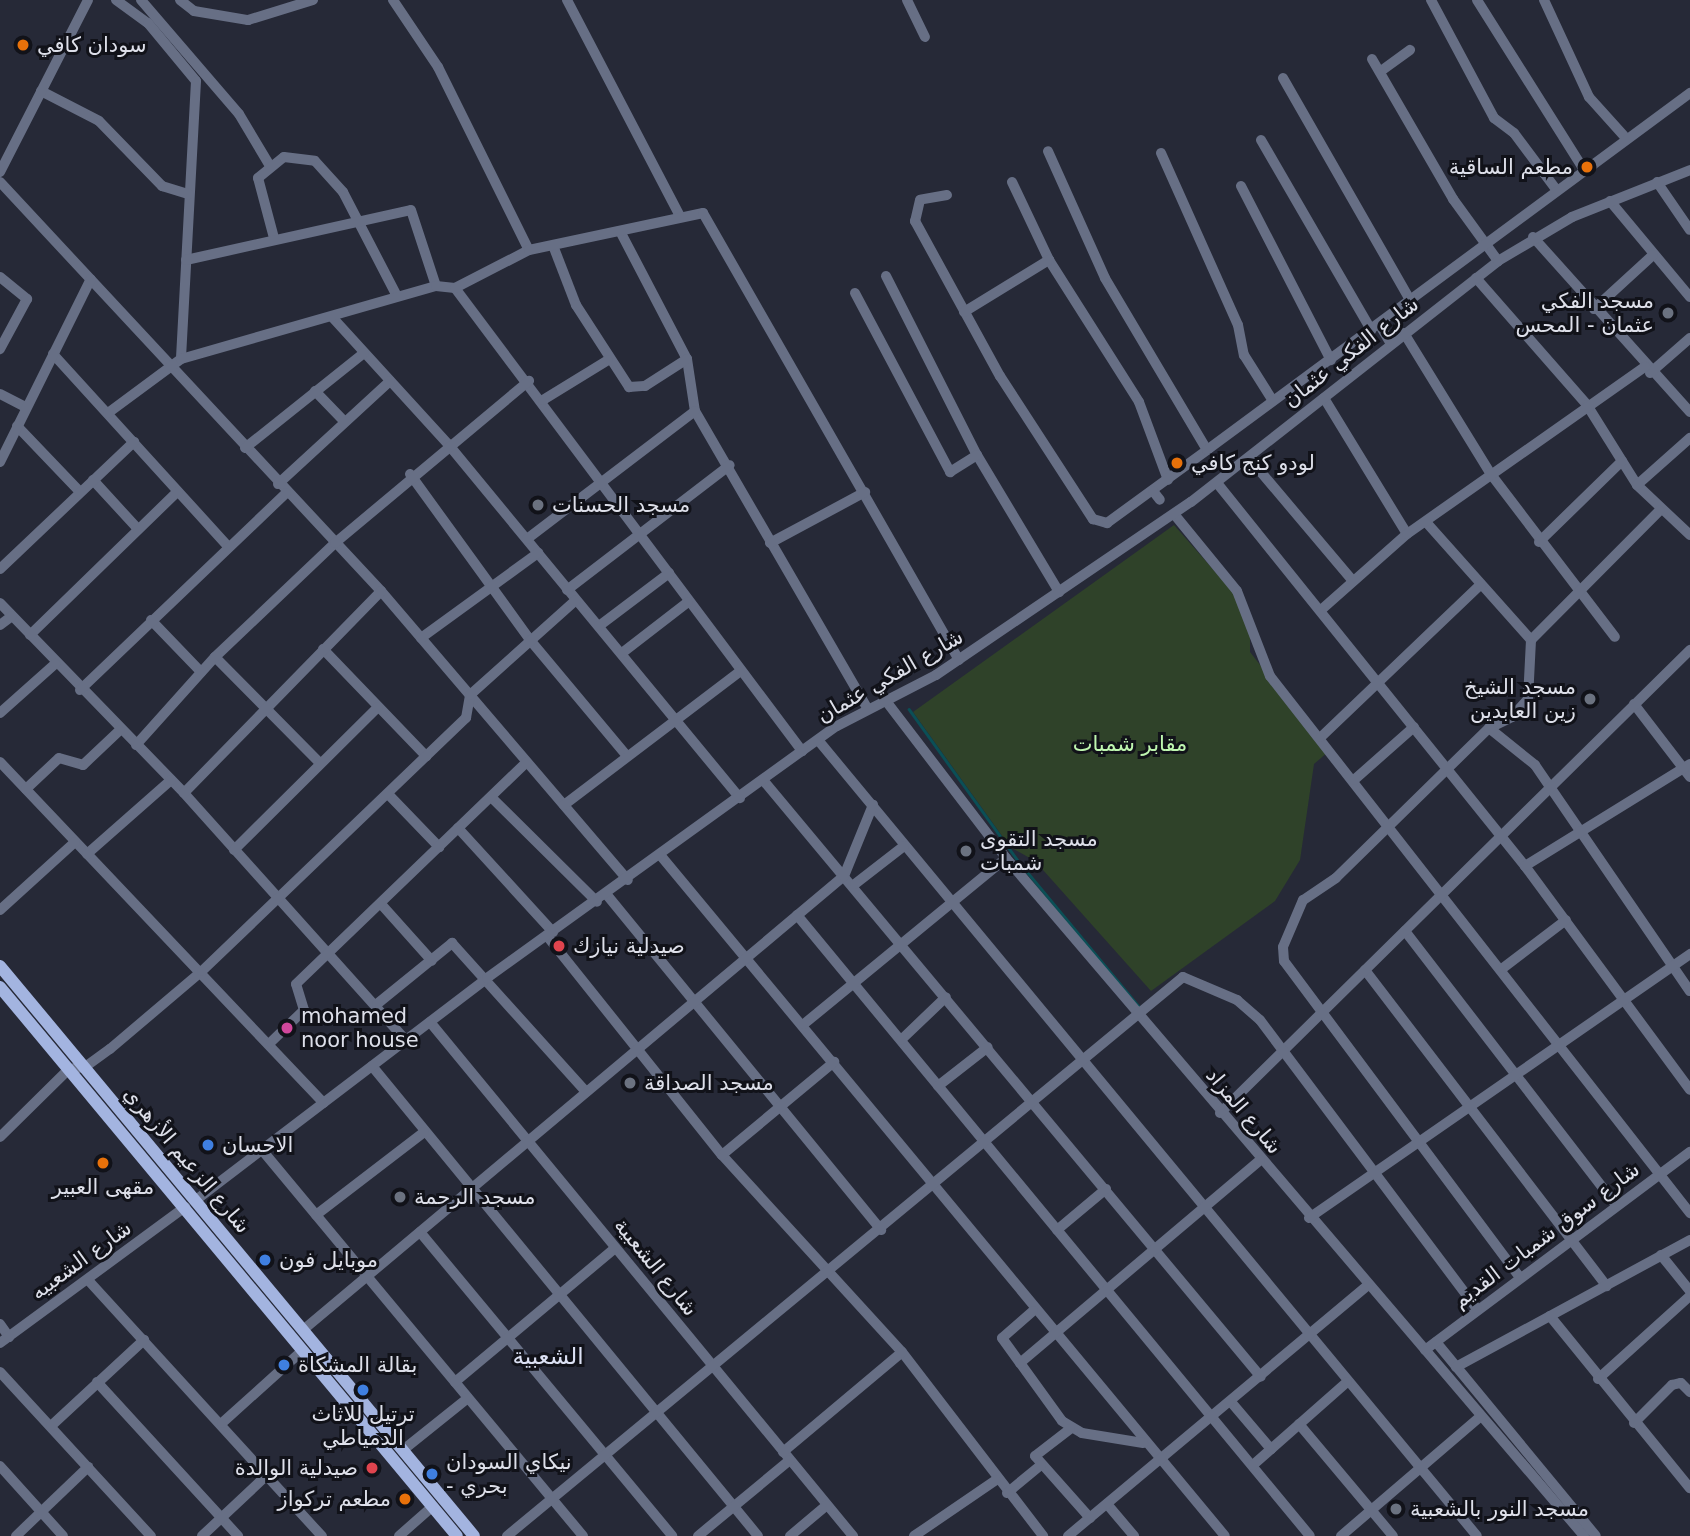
<!DOCTYPE html>
<meta charset="utf-8">
<style>
body{margin:0}
#map{position:relative;width:1690px;height:1536px;overflow:hidden;background:#262937;font-family:"DejaVu Sans",Cairo,sans-serif}
div>[style]{position:absolute}
[style*='--x']{left:calc(var(--x)*1px);top:calc(var(--y)*1px);width:calc(var(--w)*1px);rotate:calc(var(--a)*1deg)}
.green>*{inset:0;background:#2f4229}
.stream>*{height:2.5px;margin:-1.25px;padding:0 1.25px;transform-origin:1.25px;border-radius:1.25px;background:#0b4f56}
.minor>*{height:10px;margin:-5px;padding:0 5px;transform-origin:5px;border-radius:5px;background:#676f85}
.major>*{height:12px;margin:-6px;padding:0 6px;transform-origin:6px;border-radius:6px;background:#a3b4e0}
.dots>*{width:19px;height:19px;translate:-50% -50%;box-sizing:border-box;border:4px solid #111219;border-radius:50%}
span{translate:-50% -50%;white-space:nowrap;text-align:center;line-height:1.15;-webkit-text-stroke:6px #111219;paint-order:stroke}
.poi-label{font-size:21px;color:#dddfe9}
.left{translate:0 -50%;text-align:left}
.right{translate:-100% -50%;text-align:right}
.street-label{font-size:21px;color:#dddfe9}
.park-label{font-size:21px;color:#bff6b0}
.neighbourhood-label{font-size:23px;color:#dce1f4}
</style>
<div id="map">
<div class="green">
<div style="clip-path:polygon(1174px 525px,1240px 600px,1250px 625px,1250px 652px,1328px 752px,1314px 764px,1300px 860px,1275px 901px,1151px 991px,1035px 861px,1010px 847px,913px 712px)"></div>
</div>
<div class="stream">
<div style="--x:909;--y:709;--w:188;--a:54.3"></div>
<div style="--x:1019;--y:862;--w:190;--a:50.3"></div>
</div>
<div class="minor">
<div style="--x:116;--y:0;--w:39;--a:36"></div>
<div style="--x:148;--y:23;--w:75;--a:50.4"></div>
<div style="--x:196;--y:81;--w:278;--a:93.1"></div>
<div style="--x:141;--y:0;--w:150;--a:49.3"></div>
<div style="--x:239;--y:114;--w:61;--a:59.2"></div>
<div style="--x:180;--y:0;--w:18;--a:38"></div>
<div style="--x:194;--y:11;--w:55;--a:9.5"></div>
<div style="--x:248;--y:20;--w:68;--a:-17.1"></div>
<div style="--x:393;--y:0;--w:81;--a:56.1"></div>
<div style="--x:438;--y:67;--w:204;--a:63.6"></div>
<div style="--x:567;--y:0;--w:244;--a:62.4"></div>
<div style="--x:907;--y:0;--w:41;--a:64.1"></div>
<div style="--x:1431;--y:0;--w:134;--a:61.9"></div>
<div style="--x:1494;--y:118;--w:25;--a:37"></div>
<div style="--x:1514;--y:133;--w:69;--a:53.3"></div>
<div style="--x:1477;--y:0;--w:199;--a:57.8"></div>
<div style="--x:1544;--y:0;--w:107;--a:65.1"></div>
<div style="--x:1589;--y:97;--w:52;--a:48.1"></div>
<div style="--x:1372;--y:59;--w:162;--a:59.9"></div>
<div style="--x:1453;--y:199;--w:77;--a:54"></div>
<div style="--x:1381;--y:71;--w:36;--a:-36"></div>
<div style="--x:1283;--y:78;--w:256;--a:60.2"></div>
<div style="--x:41;--y:91;--w:65;--a:27.3"></div>
<div style="--x:99;--y:121;--w:91;--a:45.9"></div>
<div style="--x:162;--y:186;--w:28;--a:17"></div>
<div style="--x:1261;--y:140;--w:220;--a:59.9"></div>
<div style="--x:1161;--y:153;--w:188;--a:65.9"></div>
<div style="--x:1238;--y:325;--w:31;--a:79"></div>
<div style="--x:1244;--y:355;--w:54;--a:57.8"></div>
<div style="--x:0;--y:172;--w:193;--a:-62.9"></div>
<div style="--x:0;--y:182;--w:559;--a:47.03"></div>
<div style="--x:381;--y:591;--w:380;--a:49.5"></div>
<div style="--x:1012;--y:182;--w:86;--a:64.6"></div>
<div style="--x:1049;--y:260;--w:168;--a:57.6"></div>
<div style="--x:1139;--y:402;--w:83;--a:69.6"></div>
<div style="--x:1657;--y:182;--w:58;--a:55.5"></div>
<div style="--x:1241;--y:186;--w:196;--a:62.7"></div>
<div style="--x:947;--y:195;--w:27;--a:170"></div>
<div style="--x:920;--y:200;--w:22;--a:103"></div>
<div style="--x:915;--y:221;--w:177;--a:61.3"></div>
<div style="--x:1000;--y:376;--w:171;--a:57"></div>
<div style="--x:1093;--y:519;--w:15;--a:16"></div>
<div style="--x:1107;--y:523;--w:124;--a:-36.1"></div>
<div style="--x:1207;--y:450;--w:200;--a:-120.7"></div>
<div style="--x:1105;--y:278;--w:139;--a:-114.2"></div>
<div style="--x:1610;--y:201;--w:125;--a:50.2"></div>
<div style="--x:621;--y:233;--w:142;--a:62.4"></div>
<div style="--x:687;--y:359;--w:53;--a:81.3"></div>
<div style="--x:695;--y:411;--w:343;--a:59.9"></div>
<div style="--x:1533;--y:237;--w:235;--a:48.1"></div>
<div style="--x:274;--y:238;--w:62;--a:-104.9"></div>
<div style="--x:258;--y:178;--w:33;--a:-39"></div>
<div style="--x:284;--y:157;--w:31;--a:7"></div>
<div style="--x:315;--y:161;--w:42;--a:47.9"></div>
<div style="--x:343;--y:192;--w:117;--a:62.6"></div>
<div style="--x:554;--y:248;--w:61;--a:68.9"></div>
<div style="--x:576;--y:305;--w:98;--a:57.1"></div>
<div style="--x:629;--y:387;--w:16;--a:-4"></div>
<div style="--x:645;--y:386;--w:50;--a:-32.7"></div>
<div style="--x:186;--y:260;--w:230;--a:-12.5"></div>
<div style="--x:411;--y:210;--w:80;--a:71.8"></div>
<div style="--x:886;--y:276;--w:201;--a:63.1"></div>
<div style="--x:977;--y:455;--w:160;--a:59.1"></div>
<div style="--x:0;--y:277;--w:35;--a:39"></div>
<div style="--x:27;--y:299;--w:57;--a:118.4"></div>
<div style="--x:1476;--y:278;--w:169;--a:48.8"></div>
<div style="--x:1587;--y:405;--w:94;--a:58"></div>
<div style="--x:1637;--y:485;--w:73;--a:43.3"></div>
<div style="--x:455;--y:288;--w:579;--a:53.15"></div>
<div style="--x:855;--y:293;--w:203;--a:62"></div>
<div style="--x:950;--y:472;--w:32;--a:-32"></div>
<div style="--x:1594;--y:309;--w:80;--a:-42.5"></div>
<div style="--x:964;--y:312;--w:100;--a:-31.5"></div>
<div style="--x:333;--y:318;--w:171;--a:47.6"></div>
<div style="--x:448;--y:444;--w:459;--a:50.5"></div>
<div style="--x:1379;--y:324;--w:23;--a:59"></div>
<div style="--x:1404;--y:333;--w:164;--a:58.4"></div>
<div style="--x:1490;--y:473;--w:206;--a:52.7"></div>
<div style="--x:53;--y:354;--w:260;--a:47.7"></div>
<div style="--x:1650;--y:373;--w:53;--a:-41.2"></div>
<div style="--x:315;--y:391;--w:42;--a:46"></div>
<div style="--x:0;--y:394;--w:28;--a:27"></div>
<div style="--x:1324;--y:398;--w:159;--a:58.6"></div>
<div style="--x:543;--y:400;--w:76;--a:-31.6"></div>
<div style="--x:108;--y:413;--w:91;--a:-36.5"></div>
<div style="--x:181;--y:359;--w:265;--a:-16"></div>
<div style="--x:436;--y:286;--w:19;--a:6"></div>
<div style="--x:455;--y:288;--w:83;--a:-27.2"></div>
<div style="--x:529;--y:250;--w:178;--a:-12"></div>
<div style="--x:703;--y:213;--w:515;--a:60.2"></div>
<div style="--x:17;--y:426;--w:91;--a:46.3"></div>
<div style="--x:245;--y:448;--w:152;--a:-38.6"></div>
<div style="--x:1207;--y:450;--w:601;--a:-36.47"></div>
<div style="--x:1249;--y:458;--w:161;--a:49.8"></div>
<div style="--x:0;--y:462;--w:204;--a:-63.6"></div>
<div style="--x:410;--y:474;--w:205;--a:54.1"></div>
<div style="--x:530;--y:640;--w:151;--a:50.1"></div>
<div style="--x:93;--y:480;--w:65;--a:47.5"></div>
<div style="--x:1217;--y:483;--w:491;--a:51.2"></div>
<div style="--x:1525;--y:866;--w:278;--a:53.6"></div>
<div style="--x:278;--y:484;--w:152;--a:-42.6"></div>
<div style="--x:1637;--y:485;--w:71;--a:-41.6"></div>
<div style="--x:1153;--y:491;--w:11;--a:52"></div>
<div style="--x:1174;--y:514;--w:99;--a:50.7"></div>
<div style="--x:1237;--y:591;--w:91;--a:68.8"></div>
<div style="--x:1270;--y:676;--w:682;--a:51.97"></div>
<div style="--x:1426;--y:522;--w:158;--a:48.3"></div>
<div style="--x:1531;--y:640;--w:59;--a:92.9"></div>
<div style="--x:1528;--y:699;--w:24;--a:132"></div>
<div style="--x:1512;--y:717;--w:25;--a:154"></div>
<div style="--x:1489;--y:728;--w:214;--a:135.6"></div>
<div style="--x:1336;--y:878;--w:40;--a:146"></div>
<div style="--x:1303;--y:900;--w:51;--a:113.1"></div>
<div style="--x:1283;--y:947;--w:14;--a:86"></div>
<div style="--x:1284;--y:961;--w:393;--a:53.3"></div>
<div style="--x:527;--y:539;--w:211;--a:-37.3"></div>
<div style="--x:1539;--y:542;--w:116;--a:-44.3"></div>
<div style="--x:770;--y:543;--w:108;--a:-28.2"></div>
<div style="--x:0;--y:569;--w:185;--a:-43.5"></div>
<div style="--x:567;--y:590;--w:205;--a:-37.5"></div>
<div style="--x:0;--y:603;--w:264;--a:45.9"></div>
<div style="--x:184;--y:793;--w:332;--a:48.1"></div>
<div style="--x:1321;--y:610;--w:115;--a:-41.5"></div>
<div style="--x:1407;--y:534;--w:291;--a:-35.1"></div>
<div style="--x:151;--y:620;--w:72;--a:46.1"></div>
<div style="--x:0;--y:625;--w:15;--a:-37"></div>
<div style="--x:599;--y:626;--w:88;--a:-37.1"></div>
<div style="--x:30;--y:635;--w:206;--a:-44.2"></div>
<div style="--x:421;--y:638;--w:145;--a:-36"></div>
<div style="--x:1531;--y:640;--w:182;--a:-45.2"></div>
<div style="--x:323;--y:649;--w:149;--a:46.1"></div>
<div style="--x:622;--y:653;--w:83;--a:-37.7"></div>
<div style="--x:215;--y:657;--w:148;--a:45.3"></div>
<div style="--x:80;--y:690;--w:285;--a:-43.7"></div>
<div style="--x:886;--y:701;--w:198;--a:52.6"></div>
<div style="--x:1006;--y:858;--w:891;--a:49.55"></div>
<div style="--x:1634;--y:704;--w:92;--a:52.5"></div>
<div style="--x:0;--y:713;--w:74;--a:-41.7"></div>
<div style="--x:1489;--y:728;--w:59;--a:38.8"></div>
<div style="--x:1535;--y:765;--w:274;--a:55.6"></div>
<div style="--x:1321;--y:737;--w:221;--a:-43.7"></div>
<div style="--x:818;--y:740;--w:1033;--a:50.38"></div>
<div style="--x:136;--y:745;--w:118;--a:-48.1"></div>
<div style="--x:215;--y:657;--w:166;--a:-43.5"></div>
<div style="--x:335;--y:543;--w:253;--a:-39.9"></div>
<div style="--x:0;--y:762;--w:470;--a:46.5"></div>
<div style="--x:763;--y:780;--w:777;--a:50.17"></div>
<div style="--x:1354;--y:780;--w:80;--a:-41.5"></div>
<div style="--x:26;--y:789;--w:45;--a:-43.2"></div>
<div style="--x:59;--y:758;--w:25;--a:16"></div>
<div style="--x:83;--y:765;--w:50;--a:-43.4"></div>
<div style="--x:184;--y:793;--w:282;--a:-45.7"></div>
<div style="--x:388;--y:794;--w:74;--a:46.1"></div>
<div style="--x:491;--y:797;--w:149;--a:44.7"></div>
<div style="--x:564;--y:805;--w:220;--a:-37.2"></div>
<div style="--x:458;--y:828;--w:141;--a:47.6"></div>
<div style="--x:234;--y:850;--w:203;--a:-44.8"></div>
<div style="--x:87;--y:854;--w:112;--a:-41.4"></div>
<div style="--x:661;--y:856;--w:883;--a:50.33"></div>
<div style="--x:1525;--y:866;--w:194;--a:-31.7"></div>
<div style="--x:855;--y:884;--w:62;--a:-37.8"></div>
<div style="--x:607;--y:895;--w:433;--a:50.7"></div>
<div style="--x:381;--y:904;--w:76;--a:48.2"></div>
<div style="--x:0;--y:910;--w:101;--a:-42.2"></div>
<div style="--x:797;--y:915;--w:805;--a:50.44"></div>
<div style="--x:1405;--y:931;--w:346;--a:52.4"></div>
<div style="--x:547;--y:936;--w:280;--a:51.4"></div>
<div style="--x:722;--y:1155;--w:267;--a:47.6"></div>
<div style="--x:902;--y:1352;--w:232;--a:52.5"></div>
<div style="--x:1503;--y:968;--w:79;--a:-37.3"></div>
<div style="--x:1365;--y:970;--w:398;--a:52.6"></div>
<div style="--x:377;--y:1004;--w:97;--a:-39.1"></div>
<div style="--x:452;--y:943;--w:200;--a:48"></div>
<div style="--x:430;--y:1022;--w:666;--a:50.55"></div>
<div style="--x:804;--y:1024;--w:261;--a:-39.4"></div>
<div style="--x:901;--y:1040;--w:62;--a:-43.7"></div>
<div style="--x:271;--y:1042;--w:46;--a:-44.1"></div>
<div style="--x:304;--y:1010;--w:27;--a:-107"></div>
<div style="--x:296;--y:984;--w:320;--a:-43.9"></div>
<div style="--x:372;--y:1066;--w:608;--a:50.6"></div>
<div style="--x:938;--y:1086;--w:63;--a:-38"></div>
<div style="--x:1220;--y:1113;--w:660;--a:-44.57"></div>
<div style="--x:0;--y:1137;--w:97;--a:-44.6"></div>
<div style="--x:69;--y:1069;--w:16;--a:-7"></div>
<div style="--x:85;--y:1067;--w:31;--a:-36"></div>
<div style="--x:110;--y:1049;--w:121;--a:-40.3"></div>
<div style="--x:202;--y:971;--w:366;--a:-43.8"></div>
<div style="--x:466;--y:718;--w:23;--a:-80"></div>
<div style="--x:470;--y:695;--w:142;--a:-41.9"></div>
<div style="--x:262;--y:1150;--w:502;--a:50.25"></div>
<div style="--x:722;--y:1155;--w:146;--a:-39.7"></div>
<div style="--x:196;--y:1200;--w:366;--a:-37.3"></div>
<div style="--x:487;--y:978;--w:431;--a:-35.8"></div>
<div style="--x:837;--y:726;--w:111;--a:-27.3"></div>
<div style="--x:936;--y:675;--w:308;--a:-34.2"></div>
<div style="--x:1191;--y:502;--w:390;--a:-38.1"></div>
<div style="--x:1498;--y:261;--w:86;--a:-30.7"></div>
<div style="--x:1572;--y:217;--w:127;--a:-21.7"></div>
<div style="--x:316;--y:1215;--w:136;--a:-37.5"></div>
<div style="--x:1309;--y:1218;--w:464;--a:-34.7"></div>
<div style="--x:1057;--y:1230;--w:64;--a:-39.9"></div>
<div style="--x:420;--y:1232;--w:395;--a:50.3"></div>
<div style="--x:1661;--y:1255;--w:46;--a:51.1"></div>
<div style="--x:88;--y:1280;--w:347;--a:47.6"></div>
<div style="--x:1033;--y:1311;--w:41;--a:138.9"></div>
<div style="--x:1002;--y:1338;--w:102;--a:54.1"></div>
<div style="--x:1062;--y:1421;--w:23;--a:31"></div>
<div style="--x:1082;--y:1433;--w:62;--a:9.3"></div>
<div style="--x:1550;--y:1316;--w:222;--a:50.9"></div>
<div style="--x:0;--y:1324;--w:16;--a:55"></div>
<div style="--x:303;--y:1330;--w:706;--a:-40"></div>
<div style="--x:844;--y:876;--w:77;--a:-67.8"></div>
<div style="--x:1436;--y:1342;--w:251;--a:50.5"></div>
<div style="--x:0;--y:1343;--w:230;--a:-36.3"></div>
<div style="--x:1425;--y:1350;--w:331;--a:-36.8"></div>
<div style="--x:1020;--y:1363;--w:314;--a:-40.2"></div>
<div style="--x:1456;--y:1367;--w:266;--a:-28.5"></div>
<div style="--x:0;--y:1372;--w:223;--a:47.4"></div>
<div style="--x:1598;--y:1379;--w:124;--a:-42.1"></div>
<div style="--x:97;--y:1382;--w:209;--a:47.5"></div>
<div style="--x:455;--y:1382;--w:209;--a:-39.9"></div>
<div style="--x:1231;--y:1402;--w:62;--a:49.6"></div>
<div style="--x:222;--y:1423;--w:109;--a:-42"></div>
<div style="--x:1634;--y:1423;--w:54;--a:-45"></div>
<div style="--x:1672;--y:1385;--w:9;--a:-13"></div>
<div style="--x:1681;--y:1383;--w:13;--a:45"></div>
<div style="--x:1299;--y:1424;--w:146;--a:50"></div>
<div style="--x:51;--y:1426;--w:127;--a:-42.8"></div>
<div style="--x:1070;--y:1429;--w:44;--a:142.4"></div>
<div style="--x:1035;--y:1456;--w:83;--a:48.4"></div>
<div style="--x:403;--y:1450;--w:83;--a:-38.7"></div>
<div style="--x:783;--y:1452;--w:155;--a:-40"></div>
<div style="--x:1253;--y:1465;--w:125;--a:-41.4"></div>
<div style="--x:0;--y:1466;--w:94;--a:48"></div>
<div style="--x:1007;--y:1493;--w:44;--a:-39.5"></div>
<div style="--x:1107;--y:1504;--w:42;--a:49.8"></div>
<div style="--x:16;--y:1536;--w:100;--a:-43.8"></div>
<div style="--x:202;--y:1536;--w:91;--a:-43.2"></div>
<div style="--x:399;--y:1536;--w:45;--a:-41.4"></div>
<div style="--x:507;--y:1536;--w:877;--a:-39.59"></div>
<div style="--x:1183;--y:977;--w:59;--a:23.1"></div>
<div style="--x:1237;--y:1000;--w:30;--a:41"></div>
<div style="--x:1260;--y:1020;--w:361;--a:53.1"></div>
<div style="--x:698;--y:1536;--w:119;--a:-39.6"></div>
<div style="--x:790;--y:1536;--w:48;--a:-40"></div>
<div style="--x:914;--y:1536;--w:99;--a:-34.3"></div>
<div style="--x:1068;--y:1536;--w:391;--a:-39.9"></div>
<div style="--x:1341;--y:1536;--w:184;--a:-40.6"></div>
</div>
<div class="major">
<div style="--x:0;--y:966;--w:741;--a:50.25"></div>
<div style="--x:0;--y:987;--w:714;--a:50.23"></div>
</div>
<div class="dots">
<div style="left:23px;top:45px;background:#e8710a"></div>
<div style="left:1587px;top:167px;background:#e8710a"></div>
<div style="left:1668px;top:313px;background:#6b7280"></div>
<div style="left:1177px;top:463px;background:#e8710a"></div>
<div style="left:538px;top:505px;background:#6b7280"></div>
<div style="left:1590px;top:699px;background:#6b7280"></div>
<div style="left:966px;top:851px;background:#6b7280"></div>
<div style="left:559px;top:946px;background:#e0444e"></div>
<div style="left:287px;top:1028px;background:#d1479c"></div>
<div style="left:630px;top:1083px;background:#6b7280"></div>
<div style="left:208px;top:1145px;background:#3f7fe0"></div>
<div style="left:103px;top:1163px;background:#e8710a"></div>
<div style="left:400px;top:1197px;background:#6b7280"></div>
<div style="left:265px;top:1260px;background:#3f7fe0"></div>
<div style="left:284px;top:1365px;background:#3f7fe0"></div>
<div style="left:363px;top:1390px;background:#3f7fe0"></div>
<div style="left:372px;top:1468px;background:#e0444e"></div>
<div style="left:432px;top:1474px;background:#3f7fe0"></div>
<div style="left:405px;top:1499px;background:#e8710a"></div>
<div style="left:1396px;top:1509px;background:#6b7280"></div>
</div>
<div class="poi-label">
<span class="left" style="left:37px;top:45px">سودان كافي</span>
<span class="right" style="left:1573px;top:167px">مطعم الساقية</span>
<span class="right" style="left:1654px;top:313px">مسجد الفكي<br>عثمان - المحس</span>
<span class="left" style="left:1191px;top:463px">لودو كنج كافي</span>
<span class="left" style="left:552px;top:505px">مسجد الحسنات</span>
<span class="right" style="left:1576px;top:699px">مسجد الشيخ<br>زين العابدين</span>
<span class="left" style="left:980px;top:851px">مسجد التقوى<br>شمبات</span>
<span class="left" style="left:573px;top:946px">صيدلية نيازك</span>
<span class="left" style="left:301px;top:1028px">mohamed<br>noor house</span>
<span class="left" style="left:644px;top:1083px">مسجد الصداقة</span>
<span class="left" style="left:222px;top:1145px">الاحسان</span>
<span style="left:103px;top:1187px">مقهى العبير</span>
<span class="left" style="left:414px;top:1197px">مسجد الرحمة</span>
<span class="left" style="left:279px;top:1260px">موبايل فون</span>
<span class="left" style="left:298px;top:1365px">بقالة المشكاة</span>
<span style="left:363px;top:1426px">ترتيل للاثاث<br>الدمياطي</span>
<span class="left" style="left:446px;top:1474px">نيكاي السودان<br>- بحري</span>
<span class="right" style="left:358px;top:1468px">صيدلية الوالدة</span>
<span class="right" style="left:391px;top:1499px">مطعم تركواز</span>
<span class="left" style="left:1410px;top:1509px">مسجد النور بالشعبية</span>
</div>
<div class="street-label">
<span style="left:1351px;top:352px;rotate:-38deg">شارع الفكي عثمان</span>
<span style="left:890px;top:676px;rotate:-30deg">شارع الفكي عثمان</span>
<span style="left:1244px;top:1111px;rotate:50deg">شارع المزاد</span>
<span style="left:187px;top:1160px;rotate:50deg">شارع الزعيم الأزهري</span>
<span style="left:1546px;top:1235px;rotate:-37deg">شارع سوق شمبات القديم</span>
<span style="left:81px;top:1260px;rotate:-36deg">شارع الشعبيه</span>
<span style="left:656px;top:1267px;rotate:51deg">شارع الشعبية</span>
</div>
<div class="park-label">
<span style="left:1130px;top:744px">مقابر شمبات</span>
</div>
<div class="neighbourhood-label">
<span style="left:548px;top:1356px">الشعبية</span>
</div>
</div>
